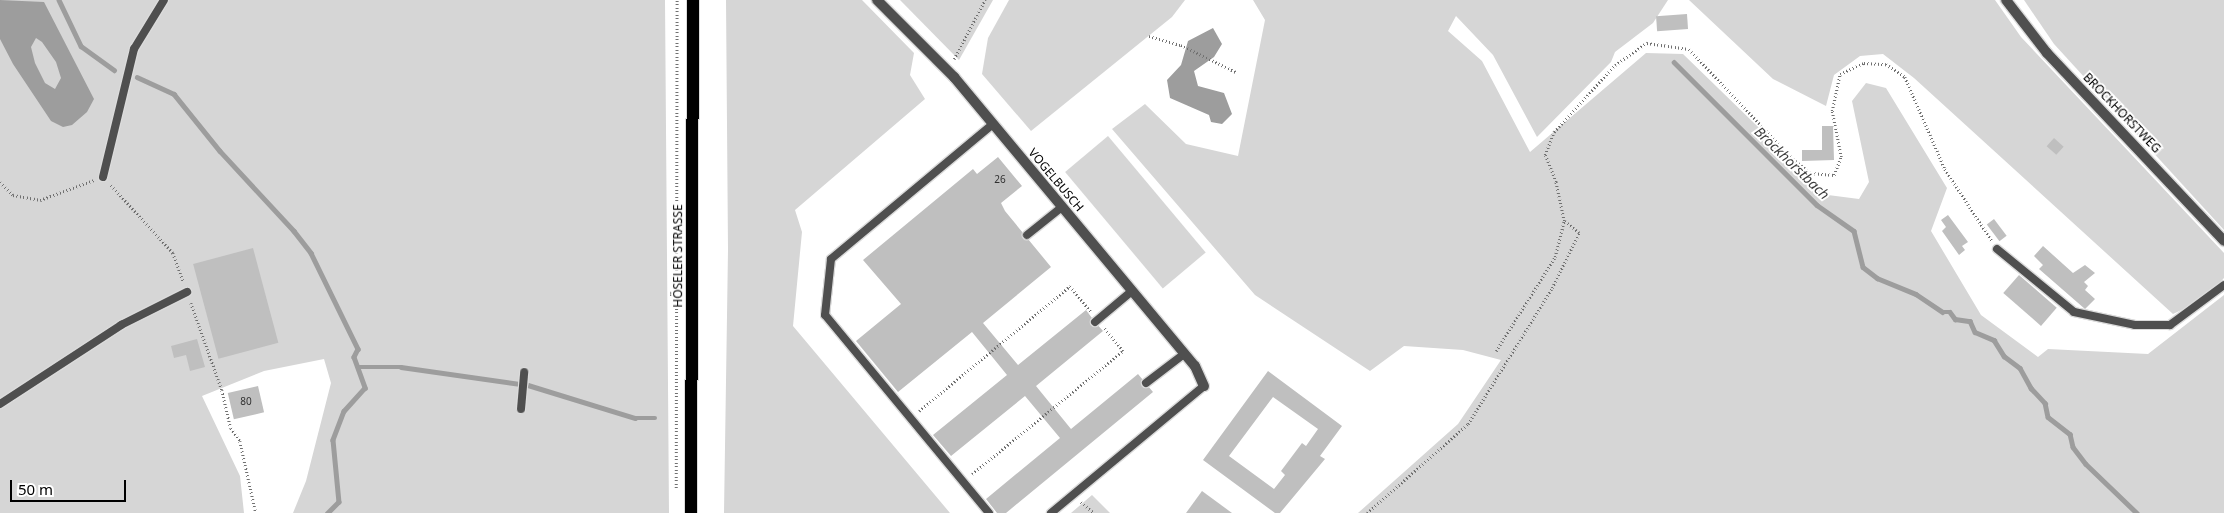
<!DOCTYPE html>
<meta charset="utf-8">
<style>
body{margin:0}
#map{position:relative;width:2224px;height:513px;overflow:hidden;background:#fff;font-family:"Noto Sans",sans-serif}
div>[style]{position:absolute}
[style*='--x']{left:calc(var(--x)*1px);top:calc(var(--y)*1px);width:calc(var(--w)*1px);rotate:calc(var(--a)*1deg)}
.green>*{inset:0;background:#d6d6d6;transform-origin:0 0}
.water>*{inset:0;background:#9d9d9d}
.stream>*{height:4.5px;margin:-2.25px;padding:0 2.25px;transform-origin:2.25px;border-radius:2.25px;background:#9d9d9d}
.building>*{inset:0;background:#bfbfbf;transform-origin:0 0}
.path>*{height:2.5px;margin-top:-1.25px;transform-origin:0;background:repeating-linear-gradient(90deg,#717171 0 1px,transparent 0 3.5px)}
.roads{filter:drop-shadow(1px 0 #dbdbdb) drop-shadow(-1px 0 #dbdbdb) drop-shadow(0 1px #dbdbdb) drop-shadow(0 -1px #dbdbdb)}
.lane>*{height:8px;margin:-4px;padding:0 4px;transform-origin:4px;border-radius:4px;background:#4f4f4f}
.street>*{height:10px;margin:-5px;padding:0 5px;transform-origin:5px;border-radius:5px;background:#4f4f4f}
.primary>*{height:12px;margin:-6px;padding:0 6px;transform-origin:6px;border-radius:6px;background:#000}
span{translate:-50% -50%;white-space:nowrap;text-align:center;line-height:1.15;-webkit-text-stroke:4px #fff;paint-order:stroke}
.number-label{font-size:10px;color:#303030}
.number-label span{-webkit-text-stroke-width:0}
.street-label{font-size:12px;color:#000}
.water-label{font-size:14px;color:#3e3e3e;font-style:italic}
.scale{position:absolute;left:10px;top:480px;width:116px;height:22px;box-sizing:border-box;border:2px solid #000;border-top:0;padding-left:6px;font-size:15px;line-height:18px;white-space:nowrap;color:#000;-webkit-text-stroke:4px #fff;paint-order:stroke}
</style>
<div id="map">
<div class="green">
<div style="clip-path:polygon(0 0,665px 0,669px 513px,293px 513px,306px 481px,331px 383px,324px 359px,264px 371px,202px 396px,240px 476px,244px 513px,0 513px)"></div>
<div style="clip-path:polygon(726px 0,862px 0,914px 53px,910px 75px,925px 99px,795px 210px,802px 232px,793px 326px,950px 513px,724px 513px,728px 250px)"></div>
<div style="clip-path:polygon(900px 0,993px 0,959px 60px)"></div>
<div style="clip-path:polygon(1009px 0,1185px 0,1172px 17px,1031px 131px,982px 74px,988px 38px)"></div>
<div style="clip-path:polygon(1253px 0,1668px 0,1653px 23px,1615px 52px,1611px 62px,1537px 137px,1493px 55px,1456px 16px,1448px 31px,1482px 61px,1530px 152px,1646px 53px,1683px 54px,1828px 195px,1859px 199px,1869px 182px,1852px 101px,1866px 83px,1886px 88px,1947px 188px,1931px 231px,1981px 315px,2038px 357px,2048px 349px,2148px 354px,2224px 295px,2224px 513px,1358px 513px,1458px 424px,1501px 360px,1463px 350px,1404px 346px,1370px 371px,1255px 295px,1112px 129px,1145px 104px,1186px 144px,1238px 156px,1265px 20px)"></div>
<div style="clip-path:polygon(1689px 0,1995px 0,2021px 37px,2224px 253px,2224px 278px,2205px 299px,2173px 314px,1914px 78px,1883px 54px,1860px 56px,1834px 75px,1826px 106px,1773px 79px)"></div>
<div style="clip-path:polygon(2024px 0,2224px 0,2224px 230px,2054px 44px)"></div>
<div style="left:1108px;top:136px;width:152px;height:56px;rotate:50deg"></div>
<div style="clip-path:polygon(1092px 495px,1110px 513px,1071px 513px)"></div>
</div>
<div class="water">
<div style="clip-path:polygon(evenodd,0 0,44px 2px,94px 99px,87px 112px,72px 125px,63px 127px,51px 121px,13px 64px,0 39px,0 0,36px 38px,42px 42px,56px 62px,61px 78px,55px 89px,45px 83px,35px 63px,31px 47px,36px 38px)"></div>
<div style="clip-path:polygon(1213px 28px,1222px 44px,1214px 57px,1194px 71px,1198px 86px,1224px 93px,1232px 114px,1222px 124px,1211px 122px,1209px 115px,1170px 98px,1167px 80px,1181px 65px,1188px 41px)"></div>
</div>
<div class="stream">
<div style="--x:59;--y:0;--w:51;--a:64.4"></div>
<div style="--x:81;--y:46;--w:41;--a:36"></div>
<div style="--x:1674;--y:62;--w:202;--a:45"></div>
<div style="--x:1817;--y:205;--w:45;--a:35.1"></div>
<div style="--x:1854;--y:231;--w:37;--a:76"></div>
<div style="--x:1863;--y:267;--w:18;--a:38"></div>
<div style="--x:1877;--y:278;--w:42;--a:22.3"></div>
<div style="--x:1916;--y:294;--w:32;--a:34"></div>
<div style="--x:1943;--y:312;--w:7;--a:0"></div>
<div style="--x:1950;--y:312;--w:9;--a:54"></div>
<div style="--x:1955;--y:319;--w:15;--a:8"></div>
<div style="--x:1970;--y:321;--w:12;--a:66"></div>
<div style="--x:1975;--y:332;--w:21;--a:23"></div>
<div style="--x:1994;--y:340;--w:19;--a:58"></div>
<div style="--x:2004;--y:356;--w:20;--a:37"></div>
<div style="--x:2020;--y:368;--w:23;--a:61"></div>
<div style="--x:2031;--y:388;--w:21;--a:47"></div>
<div style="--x:2045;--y:403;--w:14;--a:78"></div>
<div style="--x:2048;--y:417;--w:28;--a:38"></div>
<div style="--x:2070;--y:434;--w:13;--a:77"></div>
<div style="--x:2073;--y:447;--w:21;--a:53"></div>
<div style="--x:2086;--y:464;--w:71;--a:43.9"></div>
<div style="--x:137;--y:77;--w:41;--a:24.7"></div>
<div style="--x:174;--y:94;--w:73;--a:51.1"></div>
<div style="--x:220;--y:151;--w:109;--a:47.2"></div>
<div style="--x:294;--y:231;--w:28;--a:52"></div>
<div style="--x:311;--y:253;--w:107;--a:63.9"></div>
<div style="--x:358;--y:349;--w:9;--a:117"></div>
<div style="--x:354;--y:357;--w:33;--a:70"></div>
<div style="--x:365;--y:388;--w:31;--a:132"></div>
<div style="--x:344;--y:411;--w:31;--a:111"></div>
<div style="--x:333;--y:440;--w:62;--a:84.5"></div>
<div style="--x:339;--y:502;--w:16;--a:135"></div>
<div style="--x:358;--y:367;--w:43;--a:0"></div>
<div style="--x:401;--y:367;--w:128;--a:8.1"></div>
<div style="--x:528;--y:385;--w:112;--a:17.1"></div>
<div style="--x:635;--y:418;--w:20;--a:0"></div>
</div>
<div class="building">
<div style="left:1687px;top:14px;width:15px;height:31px;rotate:86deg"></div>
<div style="clip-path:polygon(1822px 126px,1833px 126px,1834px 160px,1802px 161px,1802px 150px,1822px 150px)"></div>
<div style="left:2054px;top:138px;width:13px;height:11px;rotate:42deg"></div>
<div style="clip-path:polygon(998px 157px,1022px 186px,1001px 203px,1005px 211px,1051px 267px,983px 323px,1018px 365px,1086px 310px,1095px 322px,1103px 331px,1036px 386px,1071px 429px,1138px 374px,1153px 392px,1006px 513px,997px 513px,986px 499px,1060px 438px,1025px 396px,951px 456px,933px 435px,1007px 375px,972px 332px,898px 392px,856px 341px,901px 304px,863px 260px,973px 169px,977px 174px)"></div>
<div style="clip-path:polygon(1948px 215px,1968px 242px,1962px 246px,1965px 250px,1959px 255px,1942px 231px,1946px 227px,1941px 220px)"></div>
<div style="left:1994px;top:219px;width:21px;height:9px;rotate:53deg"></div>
<div style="clip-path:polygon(2043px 246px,2073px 273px,2085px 265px,2095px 273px,2084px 282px,2088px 286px,2085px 290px,2095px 299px,2085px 309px,2039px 269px,2043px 265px,2034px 256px)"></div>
<div style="left:253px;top:248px;width:98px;height:62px;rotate:75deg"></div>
<div style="left:2019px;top:275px;width:50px;height:24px;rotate:41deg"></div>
<div style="clip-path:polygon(197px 339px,205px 367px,190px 371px,186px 355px,174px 358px,171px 346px)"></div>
<div style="clip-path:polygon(evenodd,1268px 371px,1342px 426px,1320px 456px,1325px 459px,1280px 513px,1275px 513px,1203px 460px,1268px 371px,1273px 397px,1318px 429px,1306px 446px,1302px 443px,1281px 471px,1285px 475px,1274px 489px,1229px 456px,1273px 397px)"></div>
<div style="left:258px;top:386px;width:27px;height:31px;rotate:77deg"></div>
<div style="clip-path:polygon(1202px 491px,1232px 513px,1186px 513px)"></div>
</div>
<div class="path">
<div style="--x:1149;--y:36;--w:33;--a:16"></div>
<div style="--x:1181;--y:45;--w:61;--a:26.1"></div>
<div style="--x:954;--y:59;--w:67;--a:-62.3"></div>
<div style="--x:0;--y:182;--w:18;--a:45"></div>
<div style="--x:13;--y:195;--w:27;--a:10"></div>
<div style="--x:40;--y:200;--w:58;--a:-20.3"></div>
<div style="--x:111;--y:185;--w:92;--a:47.6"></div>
<div style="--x:173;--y:253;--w:30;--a:70"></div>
<div style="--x:191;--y:303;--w:92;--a:70.4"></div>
<div style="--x:222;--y:390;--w:39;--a:77"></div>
<div style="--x:231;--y:428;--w:16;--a:55"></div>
<div style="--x:240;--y:441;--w:74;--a:77.5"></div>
<div style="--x:1496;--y:351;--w:111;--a:-57.9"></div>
<div style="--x:1555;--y:257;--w:37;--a:-76"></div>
<div style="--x:919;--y:411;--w:196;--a:-39.6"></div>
<div style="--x:1070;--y:286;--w:33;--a:51"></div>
<div style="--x:972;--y:474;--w:195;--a:-39.2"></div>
<div style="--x:1123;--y:351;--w:30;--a:-130"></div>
<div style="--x:676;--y:488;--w:488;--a:-89.9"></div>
<div style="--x:1081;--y:502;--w:17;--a:40"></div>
<div style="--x:1367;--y:513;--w:135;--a:-41.4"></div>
<div style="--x:1468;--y:424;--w:160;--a:-58.3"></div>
<div style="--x:1552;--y:288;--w:61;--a:-63.9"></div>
<div style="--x:1579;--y:233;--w:19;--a:-141"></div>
<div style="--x:1564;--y:221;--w:40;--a:-102"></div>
<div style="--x:1556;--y:182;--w:29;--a:-112"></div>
<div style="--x:1545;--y:155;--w:25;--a:-69"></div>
<div style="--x:1554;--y:132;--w:91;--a:-47.7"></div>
<div style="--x:1615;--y:65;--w:39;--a:-35"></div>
<div style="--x:1647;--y:43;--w:42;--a:8.1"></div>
<div style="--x:1689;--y:49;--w:151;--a:46.6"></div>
<div style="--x:1793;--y:159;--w:23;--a:38"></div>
<div style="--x:1811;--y:173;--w:23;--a:5"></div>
<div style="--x:1834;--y:175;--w:19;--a:-69"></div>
<div style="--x:1841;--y:157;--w:47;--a:-101.1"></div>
<div style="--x:1832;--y:111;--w:38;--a:-78"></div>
<div style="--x:1840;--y:74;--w:26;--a:-25"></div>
<div style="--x:1864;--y:63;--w:22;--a:3"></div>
<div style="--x:1886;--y:64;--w:23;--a:34"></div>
<div style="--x:1905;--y:77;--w:100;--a:66.5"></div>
<div style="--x:1945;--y:169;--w:86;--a:56.9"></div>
</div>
<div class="roads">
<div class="lane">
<div style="--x:103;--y:177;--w:132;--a:-76.4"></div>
<div style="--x:134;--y:49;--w:57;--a:-58.5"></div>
<div style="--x:1027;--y:235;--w:45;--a:-38.7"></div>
<div style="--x:1997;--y:249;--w:99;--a:39.3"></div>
<div style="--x:2074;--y:312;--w:62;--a:12"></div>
<div style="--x:2135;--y:325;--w:35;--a:0"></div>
<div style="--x:2170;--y:325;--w:67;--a:-36.5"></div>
<div style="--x:1095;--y:322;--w:48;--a:-40"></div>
<div style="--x:1146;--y:383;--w:48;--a:-37.3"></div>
<div style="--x:0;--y:404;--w:145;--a:-33.1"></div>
<div style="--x:121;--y:325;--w:74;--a:-26.6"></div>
<div style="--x:521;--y:409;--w:37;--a:-85"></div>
<div style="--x:989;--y:513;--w:257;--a:-129.6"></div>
<div style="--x:825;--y:315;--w:56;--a:-83.9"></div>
<div style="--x:831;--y:259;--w:211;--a:-39.8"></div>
<div style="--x:1051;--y:513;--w:199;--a:-39.7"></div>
</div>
<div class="street">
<div style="--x:877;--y:0;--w:109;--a:45"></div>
<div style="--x:954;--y:77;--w:376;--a:50.2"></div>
<div style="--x:1195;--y:366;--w:22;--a:66"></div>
<div style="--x:2006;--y:0;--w:67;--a:52.3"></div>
<div style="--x:2047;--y:53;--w:258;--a:46.7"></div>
</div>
<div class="primary">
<div style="--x:691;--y:513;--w:513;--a:-89.78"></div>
</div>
</div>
<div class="number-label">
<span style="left:1000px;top:180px">26</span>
<span style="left:246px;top:402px">80</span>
</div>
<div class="street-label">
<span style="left:2122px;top:113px;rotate:46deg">BROCKHORSTWEG</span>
<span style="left:1056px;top:180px;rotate:50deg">VOGELBUSCH</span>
<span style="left:678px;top:256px;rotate:-90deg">HÖSELER STRASSE</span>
</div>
<div class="water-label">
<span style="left:1792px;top:163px;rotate:44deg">Brockhorstbach</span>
</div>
<div class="scale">50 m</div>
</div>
